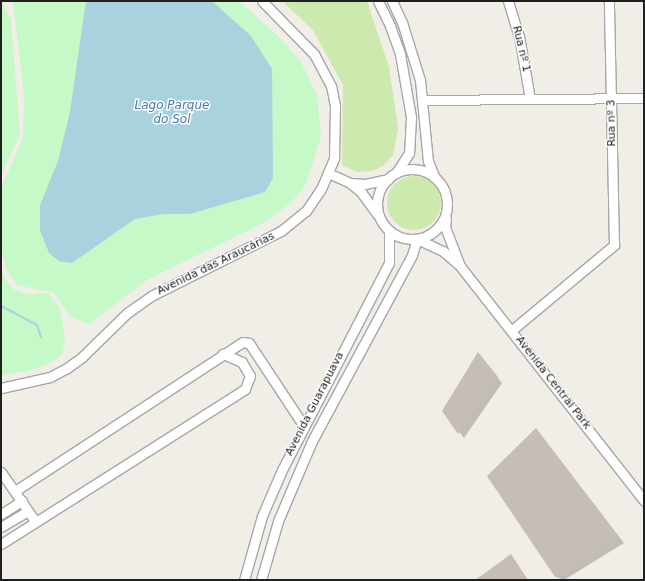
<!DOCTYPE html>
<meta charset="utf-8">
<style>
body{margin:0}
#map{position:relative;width:645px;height:581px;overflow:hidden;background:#f1ede7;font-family:"DejaVu Sans",sans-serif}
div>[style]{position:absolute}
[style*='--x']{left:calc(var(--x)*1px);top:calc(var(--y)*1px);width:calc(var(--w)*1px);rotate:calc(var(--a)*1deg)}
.grass>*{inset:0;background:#cceaad}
.round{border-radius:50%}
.park>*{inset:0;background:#c5f9c8}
.water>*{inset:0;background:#a8d2de}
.shadow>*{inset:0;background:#0003}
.stream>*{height:2px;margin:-1px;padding:0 1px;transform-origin:1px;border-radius:1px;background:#a8d2de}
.building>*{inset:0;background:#c5bdb6}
.roads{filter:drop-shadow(1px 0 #a7a7a7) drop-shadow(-1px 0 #a7a7a7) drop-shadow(0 1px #a7a7a7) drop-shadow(0 -1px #a7a7a7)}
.minor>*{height:9px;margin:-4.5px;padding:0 4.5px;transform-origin:4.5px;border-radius:4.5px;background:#fff}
.minor>.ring{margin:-4.5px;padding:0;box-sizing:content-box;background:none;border:9px solid #fff;border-radius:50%}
span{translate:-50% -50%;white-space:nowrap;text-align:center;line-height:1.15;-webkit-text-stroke:3px #fff;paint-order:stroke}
.street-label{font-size:11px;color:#202020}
.water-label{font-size:12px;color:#497aa8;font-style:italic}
.frame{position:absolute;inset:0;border:2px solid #202020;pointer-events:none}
</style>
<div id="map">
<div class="grass">
<div style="clip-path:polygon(282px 1px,367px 1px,389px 67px,398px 128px,393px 155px,383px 166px,372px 171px,357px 172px,342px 165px,343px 85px,313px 30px)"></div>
<div class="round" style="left:387px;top:176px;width:54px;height:54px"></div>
</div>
<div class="park">
<div style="clip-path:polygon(1px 1px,11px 20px,20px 135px,1px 175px)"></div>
<div style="clip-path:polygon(13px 1px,239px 1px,279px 37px,301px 62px,317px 95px,321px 136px,306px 184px,292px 202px,263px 223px,147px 280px,89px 324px,70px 316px,54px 293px,17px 285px,7px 270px,1px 249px,1px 189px,23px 137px,24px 96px)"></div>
<div style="clip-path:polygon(1px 266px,4px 278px,13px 289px,28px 294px,48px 293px,60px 308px,65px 340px,62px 355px,47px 364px,28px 371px,1px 375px)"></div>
</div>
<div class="water">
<div style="clip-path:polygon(86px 1px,212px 1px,251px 36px,272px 69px,273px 178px,265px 192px,190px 214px,163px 214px,135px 219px,72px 263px,59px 261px,49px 253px,40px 230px,40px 205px,58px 161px,70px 112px)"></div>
</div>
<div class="shadow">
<div style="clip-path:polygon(478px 353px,502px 383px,464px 438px,443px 411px)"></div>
<div style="clip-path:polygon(536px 429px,624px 543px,564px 580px,556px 577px,488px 477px)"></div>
<div style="clip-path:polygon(511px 556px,528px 580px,477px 580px)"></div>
</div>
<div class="stream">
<div style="--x:1;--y:112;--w:15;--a:90"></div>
<div style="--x:1;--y:306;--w:41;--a:27.8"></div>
<div style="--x:37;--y:325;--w:13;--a:72"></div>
</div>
<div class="building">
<div style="clip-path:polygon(478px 352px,498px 377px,458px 434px,442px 411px)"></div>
<div style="clip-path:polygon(536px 428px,619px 537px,555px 577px,487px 476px)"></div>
<div style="clip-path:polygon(511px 554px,528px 580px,475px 580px,485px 573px)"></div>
</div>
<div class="roads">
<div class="minor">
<div style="--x:378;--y:1;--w:28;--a:64"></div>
<div style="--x:390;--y:26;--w:30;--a:70"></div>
<div style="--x:400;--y:54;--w:64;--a:80.1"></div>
<div style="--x:411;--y:117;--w:36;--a:93"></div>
<div style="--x:409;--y:153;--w:24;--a:123"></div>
<div style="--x:392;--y:1;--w:23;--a:65"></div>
<div style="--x:402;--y:22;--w:61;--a:72.8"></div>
<div style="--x:420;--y:80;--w:81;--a:84.4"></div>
<div style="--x:428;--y:161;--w:18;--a:68"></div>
<div style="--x:508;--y:1;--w:37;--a:73"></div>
<div style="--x:519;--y:36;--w:64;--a:80.1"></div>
<div style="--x:423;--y:100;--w:221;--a:-0.5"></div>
<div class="ring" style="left:377px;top:169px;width:61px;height:61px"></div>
<div style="--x:328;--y:173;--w:24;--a:24"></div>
<div style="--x:350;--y:183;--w:14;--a:39"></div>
<div style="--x:361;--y:192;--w:27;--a:54"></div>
<div style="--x:350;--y:183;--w:15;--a:4"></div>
<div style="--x:365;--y:184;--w:24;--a:-12"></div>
<div style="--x:446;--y:218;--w:9;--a:96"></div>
<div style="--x:445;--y:227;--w:40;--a:69"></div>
<div style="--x:512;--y:330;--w:133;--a:-39.8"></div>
<div style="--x:614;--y:245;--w:244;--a:-91.2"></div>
<div style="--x:1;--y:388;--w:50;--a:-12.7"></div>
<div style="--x:50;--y:377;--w:19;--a:-28"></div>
<div style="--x:67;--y:368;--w:19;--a:-36"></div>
<div style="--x:82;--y:357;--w:63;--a:-44.4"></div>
<div style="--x:127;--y:313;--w:32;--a:-35"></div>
<div style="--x:153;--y:295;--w:143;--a:-26.6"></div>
<div style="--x:281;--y:231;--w:32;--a:-39"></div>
<div style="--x:306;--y:211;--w:27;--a:-56"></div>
<div style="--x:321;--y:189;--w:34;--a:-67"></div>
<div style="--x:334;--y:158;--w:52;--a:-88.9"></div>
<div style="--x:335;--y:106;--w:20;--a:-101"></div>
<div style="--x:331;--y:86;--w:36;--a:-118"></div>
<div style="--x:314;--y:54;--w:74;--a:-134.5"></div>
<div style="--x:1;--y:472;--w:60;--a:55.2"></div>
<div style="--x:15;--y:491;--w:272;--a:-33.2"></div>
<div style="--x:243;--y:342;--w:6;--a:9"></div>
<div style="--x:249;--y:343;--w:98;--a:56.6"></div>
<div style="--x:1;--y:514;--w:25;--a:-32"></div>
<div style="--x:1;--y:527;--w:31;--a:-31"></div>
<div style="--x:1;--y:544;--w:289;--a:-32.4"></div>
<div style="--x:245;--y:389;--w:14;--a:-69"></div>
<div style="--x:250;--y:376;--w:16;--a:-120"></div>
<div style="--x:242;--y:362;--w:21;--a:-157"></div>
<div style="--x:244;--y:580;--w:66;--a:-74.3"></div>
<div style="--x:262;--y:516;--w:50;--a:-66.5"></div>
<div style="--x:282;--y:470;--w:233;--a:-62.7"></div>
<div style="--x:389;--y:263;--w:31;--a:-90"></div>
<div style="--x:261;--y:580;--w:61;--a:-73.9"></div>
<div style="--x:278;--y:521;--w:87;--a:-67"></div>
<div style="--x:312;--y:441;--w:211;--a:-61.7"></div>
<div style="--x:412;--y:255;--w:17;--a:-73"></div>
<div style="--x:417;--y:239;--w:29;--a:25"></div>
<div style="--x:443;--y:251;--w:23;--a:41"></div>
<div style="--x:460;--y:266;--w:298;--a:51.9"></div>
</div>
</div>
<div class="street-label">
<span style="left:521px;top:49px;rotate:77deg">Rua nº 1</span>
<span style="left:612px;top:123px;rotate:-91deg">Rua nº 3</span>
<span style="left:216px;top:264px;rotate:-26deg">Avenida das Araucárias</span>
<span style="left:553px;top:383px;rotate:52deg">Avenida Central Park</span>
<span style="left:315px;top:404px;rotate:-63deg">Avenida Guarapuava</span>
</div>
<div class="water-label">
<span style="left:172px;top:113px">Lago Parque<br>do Sol</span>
</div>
<div class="frame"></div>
</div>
